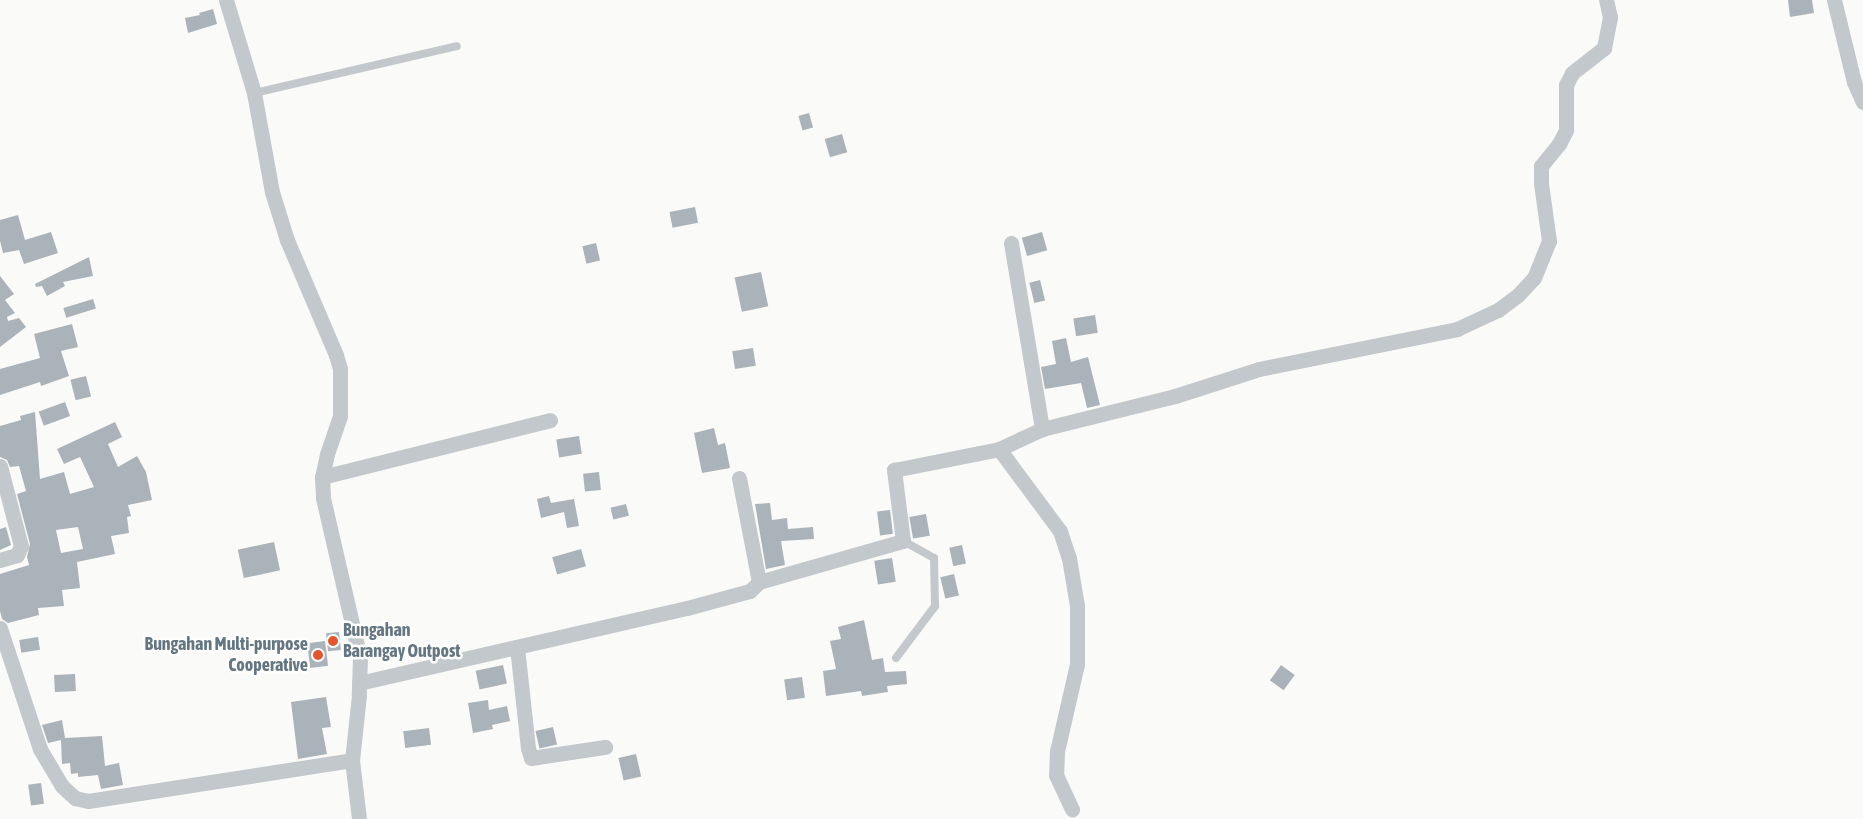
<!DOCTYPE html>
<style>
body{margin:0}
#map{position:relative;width:1863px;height:819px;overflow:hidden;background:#fafaf8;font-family:"Asap Condensed",sans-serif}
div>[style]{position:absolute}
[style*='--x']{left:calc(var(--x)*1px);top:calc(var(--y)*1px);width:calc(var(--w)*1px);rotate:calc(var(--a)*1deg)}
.building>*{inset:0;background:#aab3b9;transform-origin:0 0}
.service>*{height:8px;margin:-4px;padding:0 4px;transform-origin:4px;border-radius:4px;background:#c3c8cc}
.minor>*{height:15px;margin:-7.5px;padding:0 7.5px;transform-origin:7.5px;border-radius:7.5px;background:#c3c8cc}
.dots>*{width:14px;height:14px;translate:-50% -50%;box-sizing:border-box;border:2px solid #fff;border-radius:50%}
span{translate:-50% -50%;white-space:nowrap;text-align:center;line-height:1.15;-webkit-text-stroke:5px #fff;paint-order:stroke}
.poi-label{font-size:18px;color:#657683;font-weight:700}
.left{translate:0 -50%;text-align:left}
.right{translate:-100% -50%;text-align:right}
</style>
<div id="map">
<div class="building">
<div style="clip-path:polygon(1788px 0,1812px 0,1814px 13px,1790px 17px)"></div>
<div style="clip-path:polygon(213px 9px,217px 24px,188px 33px,185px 18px,200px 15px,199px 13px)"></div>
<div style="left:809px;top:113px;width:15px;height:11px;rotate:74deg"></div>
<div style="left:842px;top:134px;width:19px;height:18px;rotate:74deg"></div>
<div style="left:695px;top:207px;width:16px;height:26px;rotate:79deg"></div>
<div style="clip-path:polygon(18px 215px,25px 240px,51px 232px,58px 253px,24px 264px,19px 250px,3px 253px,0 241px,0 220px)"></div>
<div style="left:1042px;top:232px;width:19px;height:21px;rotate:74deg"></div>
<div style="left:596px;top:243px;width:18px;height:14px;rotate:77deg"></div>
<div style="clip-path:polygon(89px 257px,93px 276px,63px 282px,65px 286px,47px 296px,42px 286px,36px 287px,35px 284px)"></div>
<div style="left:761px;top:272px;width:35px;height:27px;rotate:78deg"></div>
<div style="clip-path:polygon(0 276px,14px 294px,5px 300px,15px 313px,7px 317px,8px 321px,19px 318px,26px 327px,0 347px)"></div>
<div style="left:1040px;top:280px;width:21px;height:11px;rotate:76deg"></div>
<div style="left:93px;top:299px;width:10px;height:31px;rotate:73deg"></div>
<div style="left:1095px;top:315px;width:18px;height:22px;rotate:81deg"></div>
<div style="clip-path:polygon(72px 324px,78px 347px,61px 351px,69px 376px,41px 386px,40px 382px,0 395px,0 369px,40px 358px,34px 334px)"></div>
<div style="clip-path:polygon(1066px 338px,1071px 362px,1088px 357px,1100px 405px,1087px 408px,1081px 383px,1045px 389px,1041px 367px,1056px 364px,1052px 341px)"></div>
<div style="left:753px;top:348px;width:18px;height:21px;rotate:81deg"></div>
<div style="left:86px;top:376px;width:21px;height:16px;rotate:76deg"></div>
<div style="left:65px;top:402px;width:15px;height:28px;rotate:70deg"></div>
<div style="clip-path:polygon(evenodd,35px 412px,40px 479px,64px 472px,70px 494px,94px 487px,80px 457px,64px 464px,57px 449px,115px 422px,122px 437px,108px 444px,118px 467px,137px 456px,146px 472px,152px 500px,128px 505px,131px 516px,127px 517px,129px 533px,111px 536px,115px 554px,77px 562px,80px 588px,62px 590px,64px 606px,38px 608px,39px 615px,8px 623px,2px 619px,0 611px,0 574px,29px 565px,27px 557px,30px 544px,17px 494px,26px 491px,19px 466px,10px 467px,7px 460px,0 457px,0 426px,21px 420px,20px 416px,35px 412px,78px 527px,83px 549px,61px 553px,56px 530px,78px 527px)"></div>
<div style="clip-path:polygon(714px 428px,718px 445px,725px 443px,730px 468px,702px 473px,694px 433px)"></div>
<div style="left:579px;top:436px;width:18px;height:23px;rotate:81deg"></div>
<div style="left:599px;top:472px;width:18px;height:16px;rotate:84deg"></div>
<div style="clip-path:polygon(549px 496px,551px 503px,574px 499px,579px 526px,567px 528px,564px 512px,541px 518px,537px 499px)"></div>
<div style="clip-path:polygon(770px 503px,772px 520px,787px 518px,788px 529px,813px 527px,814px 539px,781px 541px,785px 565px,766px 569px,755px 504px)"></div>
<div style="left:626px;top:504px;width:12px;height:16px;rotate:76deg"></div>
<div style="left:890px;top:510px;width:24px;height:13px;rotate:83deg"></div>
<div style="left:926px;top:514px;width:22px;height:17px;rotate:80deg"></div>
<div style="clip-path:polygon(6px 527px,11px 545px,0 550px,0 529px)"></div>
<div style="left:274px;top:542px;width:29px;height:37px;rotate:78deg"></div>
<div style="left:962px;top:545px;width:19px;height:13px;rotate:78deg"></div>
<div style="left:581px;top:549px;width:18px;height:30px;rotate:74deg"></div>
<div style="left:892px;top:558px;width:24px;height:18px;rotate:81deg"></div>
<div style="left:954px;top:574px;width:22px;height:14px;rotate:77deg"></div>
<div style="clip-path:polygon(864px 620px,872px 660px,883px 658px,885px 672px,906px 671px,907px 684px,887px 686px,888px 692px,862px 696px,861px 691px,826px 696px,823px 671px,836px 669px,830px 641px,841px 639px,838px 627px)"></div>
<div style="left:339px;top:632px;width:18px;height:13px;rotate:84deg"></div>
<div style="left:38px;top:637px;width:13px;height:19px;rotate:81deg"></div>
<div style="left:325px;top:641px;width:25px;height:18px;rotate:83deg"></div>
<div style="left:503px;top:665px;width:19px;height:28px;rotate:78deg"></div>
<div style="left:1281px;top:665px;width:17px;height:19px;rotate:36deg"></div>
<div style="left:75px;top:674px;width:17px;height:21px;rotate:87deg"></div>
<div style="left:802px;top:677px;width:21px;height:18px;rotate:82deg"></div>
<div style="clip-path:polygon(326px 697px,331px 727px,322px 728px,327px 754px,298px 759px,291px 702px)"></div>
<div style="clip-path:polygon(488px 700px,489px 710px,507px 706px,510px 721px,492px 725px,493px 729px,473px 733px,468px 703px)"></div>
<div style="clip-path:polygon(62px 720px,65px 738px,102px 736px,105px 766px,119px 763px,123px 785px,101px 789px,98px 775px,78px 777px,78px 773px,71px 774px,70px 763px,62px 764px,61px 740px,48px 743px,42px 725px)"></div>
<div style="left:553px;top:727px;width:18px;height:18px;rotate:77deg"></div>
<div style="left:429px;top:728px;width:17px;height:26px;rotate:83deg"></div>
<div style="left:636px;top:754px;width:23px;height:18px;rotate:77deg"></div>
<div style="left:41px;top:783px;width:21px;height:13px;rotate:82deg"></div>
</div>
<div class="service">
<div style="--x:254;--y:93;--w:208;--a:-13"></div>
<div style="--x:896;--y:658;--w:65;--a:-53.1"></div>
<div style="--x:935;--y:606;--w:48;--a:-91.2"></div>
<div style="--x:934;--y:558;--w:35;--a:-151"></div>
</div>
<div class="minor">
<div style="--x:226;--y:0;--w:97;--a:73.2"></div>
<div style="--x:254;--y:93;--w:101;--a:79.7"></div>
<div style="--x:272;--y:192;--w:50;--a:72.6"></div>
<div style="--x:287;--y:240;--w:125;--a:66.9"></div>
<div style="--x:336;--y:355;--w:15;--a:74"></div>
<div style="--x:340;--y:369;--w:47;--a:90"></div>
<div style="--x:340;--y:416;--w:40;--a:108.9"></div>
<div style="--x:327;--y:454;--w:24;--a:102"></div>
<div style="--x:322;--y:477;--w:21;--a:87"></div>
<div style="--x:323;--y:498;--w:164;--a:77"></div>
<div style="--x:360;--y:658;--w:37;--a:92"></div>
<div style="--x:359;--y:695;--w:65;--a:96.1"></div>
<div style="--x:352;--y:760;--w:59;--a:83.2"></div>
<div style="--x:1834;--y:0;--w:84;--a:76.3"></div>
<div style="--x:1854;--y:82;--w:22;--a:66"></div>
<div style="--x:1011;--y:243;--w:189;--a:80.5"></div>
<div style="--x:999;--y:449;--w:102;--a:53.4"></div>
<div style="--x:1060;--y:531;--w:28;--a:72"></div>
<div style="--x:1069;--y:558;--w:49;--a:80.5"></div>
<div style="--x:1077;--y:606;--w:58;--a:90"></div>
<div style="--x:1077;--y:664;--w:89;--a:102.9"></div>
<div style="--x:1057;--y:751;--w:24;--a:92"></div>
<div style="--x:1056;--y:775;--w:38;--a:65"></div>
<div style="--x:0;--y:466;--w:83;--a:75.3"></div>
<div style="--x:21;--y:546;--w:10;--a:114"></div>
<div style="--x:17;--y:555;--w:18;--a:164"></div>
<div style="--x:322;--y:477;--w:235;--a:-14"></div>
<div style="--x:739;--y:478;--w:106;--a:79.1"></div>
<div style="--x:0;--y:628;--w:127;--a:71.7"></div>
<div style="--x:40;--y:749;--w:43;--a:59.3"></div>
<div style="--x:62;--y:786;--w:18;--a:43"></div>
<div style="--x:75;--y:798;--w:13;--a:13"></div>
<div style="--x:88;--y:801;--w:267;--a:-8.8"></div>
<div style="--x:517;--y:647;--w:102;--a:83.8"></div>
<div style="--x:528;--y:748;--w:10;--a:73"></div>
<div style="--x:531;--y:758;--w:75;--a:-8.5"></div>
<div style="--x:359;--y:683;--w:336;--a:-12.9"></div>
<div style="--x:687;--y:608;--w:65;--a:-15.1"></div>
<div style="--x:750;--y:591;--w:13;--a:-45"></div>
<div style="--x:759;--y:582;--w:150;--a:-15.9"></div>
<div style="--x:903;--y:541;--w:72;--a:-97.2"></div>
<div style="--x:894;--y:470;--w:107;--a:-11.3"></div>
<div style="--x:999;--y:449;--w:47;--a:-24.9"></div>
<div style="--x:1042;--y:429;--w:137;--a:-13.9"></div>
<div style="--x:1175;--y:396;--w:88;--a:-17.8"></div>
<div style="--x:1259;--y:369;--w:202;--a:-11.4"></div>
<div style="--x:1457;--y:329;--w:45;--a:-24.9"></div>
<div style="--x:1498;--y:310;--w:25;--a:-37"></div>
<div style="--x:1518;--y:295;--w:23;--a:-47"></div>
<div style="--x:1534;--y:278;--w:40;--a:-68"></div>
<div style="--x:1549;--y:241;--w:59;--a:-97.9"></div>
<div style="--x:1541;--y:183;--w:17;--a:-90"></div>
<div style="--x:1541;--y:166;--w:28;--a:-51"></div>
<div style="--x:1559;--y:144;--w:16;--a:-63"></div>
<div style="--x:1566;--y:130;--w:45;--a:-90"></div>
<div style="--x:1566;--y:85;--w:13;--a:-63"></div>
<div style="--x:1572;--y:73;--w:41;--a:-38"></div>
<div style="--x:1604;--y:48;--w:32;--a:-79"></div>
<div style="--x:1610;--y:17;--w:17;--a:-103"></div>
</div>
<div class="dots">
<div style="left:333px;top:641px;background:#e4572e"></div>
<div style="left:318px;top:655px;background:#e4572e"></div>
</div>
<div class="poi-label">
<span class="left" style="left:343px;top:641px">Bungahan<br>Barangay Outpost</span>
<span class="right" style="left:308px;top:655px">Bungahan Multi-purpose<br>Cooperative</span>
</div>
</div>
